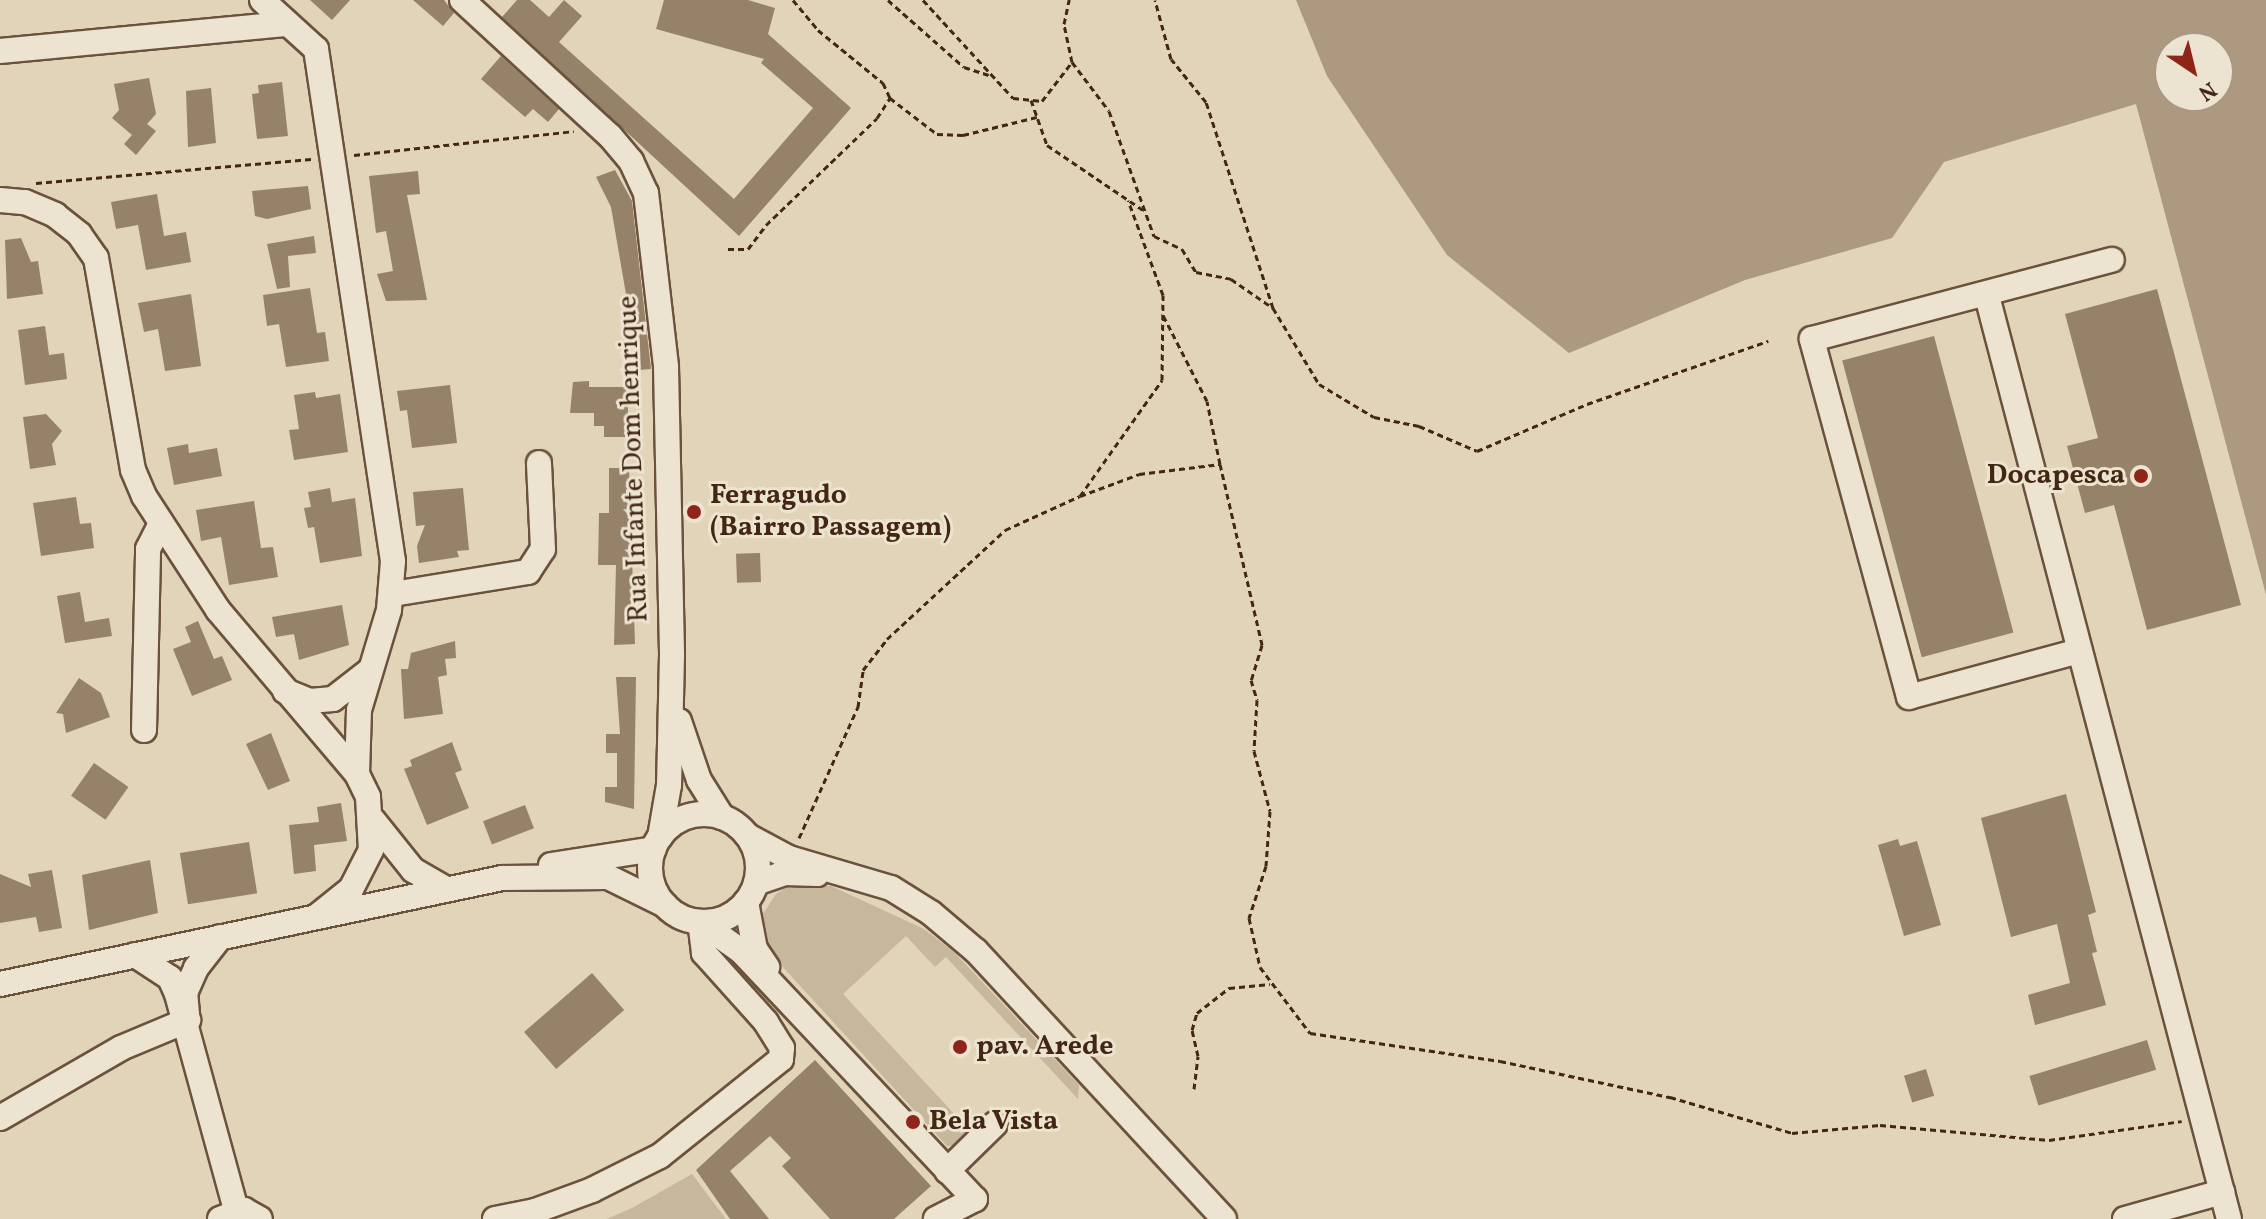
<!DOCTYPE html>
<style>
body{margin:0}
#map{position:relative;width:2266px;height:1219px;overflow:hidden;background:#e2d4b8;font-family:Vollkorn,serif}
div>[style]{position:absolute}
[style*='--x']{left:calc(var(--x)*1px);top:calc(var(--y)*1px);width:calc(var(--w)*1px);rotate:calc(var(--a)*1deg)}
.green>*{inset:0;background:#c7b79c}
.water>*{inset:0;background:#ac9980}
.building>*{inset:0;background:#968169;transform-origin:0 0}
.path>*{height:3px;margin-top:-1.5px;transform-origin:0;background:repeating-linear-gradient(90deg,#432713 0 6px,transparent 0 10px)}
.roads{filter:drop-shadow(2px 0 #6b523c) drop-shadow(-2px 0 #6b523c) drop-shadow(0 2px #6b523c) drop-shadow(0 -2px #6b523c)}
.minor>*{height:24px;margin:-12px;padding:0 12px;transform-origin:12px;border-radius:12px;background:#ece3d1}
.minor>.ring{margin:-12px;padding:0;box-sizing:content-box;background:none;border:24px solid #ece3d1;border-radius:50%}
.dots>*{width:22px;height:22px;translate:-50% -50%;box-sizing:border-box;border:4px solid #ece3d1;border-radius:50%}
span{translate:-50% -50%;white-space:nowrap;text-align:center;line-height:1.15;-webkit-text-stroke:6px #ece3d1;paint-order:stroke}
.street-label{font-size:28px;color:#432713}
.poi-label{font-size:28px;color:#432713;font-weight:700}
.right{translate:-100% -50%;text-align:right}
.left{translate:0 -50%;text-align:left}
.north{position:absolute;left:2154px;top:32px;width:80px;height:80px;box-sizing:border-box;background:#ece3d1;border:2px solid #a89885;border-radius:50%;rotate:145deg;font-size:22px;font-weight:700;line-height:32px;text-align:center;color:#432713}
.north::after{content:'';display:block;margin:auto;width:28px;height:36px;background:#8f2418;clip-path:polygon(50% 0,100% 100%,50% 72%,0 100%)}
</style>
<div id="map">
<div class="green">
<div style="clip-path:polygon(789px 886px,831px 886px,924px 929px,955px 953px,1079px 1085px,1078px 1099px,946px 957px,935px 967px,906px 936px,843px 994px,972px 1133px,957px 1146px,947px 1146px,770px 953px,763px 914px,776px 894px)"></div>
<div style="clip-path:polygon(692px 1174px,726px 1219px,607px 1219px,632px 1208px)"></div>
</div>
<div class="water">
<div style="clip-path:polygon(evenodd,1296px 0,2266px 0,2266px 595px,2136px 104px,1944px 162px,1892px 238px,1745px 280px,1569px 353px,1447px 255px,1327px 76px,1296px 0,2218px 48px,2218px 96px,2170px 96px,2170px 48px,2218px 48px)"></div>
</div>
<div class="building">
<div style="clip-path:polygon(310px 0,350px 0,332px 20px)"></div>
<div style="clip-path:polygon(413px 0,444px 0,454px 13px,443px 26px)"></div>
<div style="clip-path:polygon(517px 0,530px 0,549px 17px,564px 0,582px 16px,559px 42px,734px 199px,813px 108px,761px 63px,764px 59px,656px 29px,664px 0,748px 0,775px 8px,768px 34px,851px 108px,739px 236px,502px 17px)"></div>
<div style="clip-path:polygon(501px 56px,559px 109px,548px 122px,533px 109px,525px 117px,481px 79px)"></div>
<div style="clip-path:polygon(149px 78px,156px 114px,147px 124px,156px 131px,136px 155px,124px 144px,132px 135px,112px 118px,119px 110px,114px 84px)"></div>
<div style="clip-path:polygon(282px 82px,288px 136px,257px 139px,252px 94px,259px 93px,258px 85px)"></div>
<div style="clip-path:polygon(211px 88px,216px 143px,188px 147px,186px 91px)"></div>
<div style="clip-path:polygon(615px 170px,632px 201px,651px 369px,639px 370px,611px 207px,596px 177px)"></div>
<div style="clip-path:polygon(418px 171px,420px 194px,407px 195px,427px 300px,386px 301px,377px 274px,393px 271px,386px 231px,376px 233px,369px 176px)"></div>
<div style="clip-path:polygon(308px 186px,311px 209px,267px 219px,255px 216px,252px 191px)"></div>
<div style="clip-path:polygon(157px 194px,164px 236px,186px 232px,191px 262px,146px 270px,138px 225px,116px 229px,111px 202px)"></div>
<div style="clip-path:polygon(314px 236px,316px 253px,288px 256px,290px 287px,277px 289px,267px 244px)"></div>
<div style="clip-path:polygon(21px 238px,31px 262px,38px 261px,43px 294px,7px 299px,5px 240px)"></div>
<div style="clip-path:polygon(310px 288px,317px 333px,325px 332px,329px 361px,286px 367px,279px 324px,267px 326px,263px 295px)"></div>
<div style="clip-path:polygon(2157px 289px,2241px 605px,2147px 630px,2114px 505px,2085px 513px,2067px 446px,2098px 438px,2065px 314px)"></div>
<div style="clip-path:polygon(191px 294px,201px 366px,165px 371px,158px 329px,144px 332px,138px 303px)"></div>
<div style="clip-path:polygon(45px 326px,49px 355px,64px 353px,67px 379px,25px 385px,18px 330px)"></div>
<div style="left:1934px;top:336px;width:307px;height:95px;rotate:75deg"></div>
<div style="clip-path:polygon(589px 381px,589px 387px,628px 387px,628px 437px,604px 437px,604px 426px,594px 426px,594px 413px,570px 413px,573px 382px)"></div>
<div style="clip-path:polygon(450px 385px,457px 443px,412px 448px,407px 410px,400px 411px,397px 391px)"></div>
<div style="clip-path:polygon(315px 392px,316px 398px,340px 394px,348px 452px,294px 460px,289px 430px,299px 429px,294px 395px)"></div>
<div style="clip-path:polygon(46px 414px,62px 431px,52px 444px,56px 465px,30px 469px,23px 417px)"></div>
<div style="clip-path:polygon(188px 444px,189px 453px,217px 448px,222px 476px,174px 485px,167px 448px)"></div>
<div style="clip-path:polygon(609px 468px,629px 468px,635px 644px,614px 645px,616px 565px,598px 565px,599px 513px,609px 513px)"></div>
<div style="clip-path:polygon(330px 488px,332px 502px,355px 498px,362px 556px,320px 563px,314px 527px,308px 528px,304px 508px,311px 507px,308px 492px)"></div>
<div style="clip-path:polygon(463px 488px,469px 550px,457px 551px,459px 557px,419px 563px,417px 546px,425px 525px,416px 526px,413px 492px)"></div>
<div style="clip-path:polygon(76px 497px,80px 524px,91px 523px,94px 548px,41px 556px,33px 503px)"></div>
<div style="clip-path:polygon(254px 501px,261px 548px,273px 547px,278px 577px,229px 585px,221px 537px,201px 541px,196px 510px)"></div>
<div style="left:760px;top:553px;width:29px;height:24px;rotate:88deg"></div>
<div style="clip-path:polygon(80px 592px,85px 622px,109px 618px,112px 636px,65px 643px,57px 596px)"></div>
<div style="clip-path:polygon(342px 605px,349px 645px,299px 660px,294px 634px,276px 637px,272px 617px)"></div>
<div style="clip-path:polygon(198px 621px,214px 659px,222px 656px,232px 680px,192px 696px,173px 649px,191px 642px,185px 627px)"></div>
<div style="clip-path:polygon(455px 641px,456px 658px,445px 659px,447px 675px,438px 677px,443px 714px,404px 719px,401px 669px,408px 669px,411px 653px)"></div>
<div style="clip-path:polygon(616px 677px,636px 677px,634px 809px,605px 802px,605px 787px,617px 787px,617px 753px,606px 753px,606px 734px,620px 734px)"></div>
<div style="clip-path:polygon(79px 678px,101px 693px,110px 717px,66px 733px,63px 714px,56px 713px)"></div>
<div style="clip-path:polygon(271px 733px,290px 781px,268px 790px,246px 744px)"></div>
<div style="clip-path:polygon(452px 742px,462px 770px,455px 773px,469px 808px,427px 825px,404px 769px,412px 766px,410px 760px)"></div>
<div style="left:94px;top:763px;width:42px;height:40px;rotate:35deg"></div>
<div style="clip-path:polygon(2066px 794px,2096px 912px,2088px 915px,2097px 952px,2092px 953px,2106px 1005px,2035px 1025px,2028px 995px,2070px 983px,2057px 924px,2011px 937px,1981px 818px)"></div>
<div style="clip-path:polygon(341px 803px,347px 841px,314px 845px,316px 871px,294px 874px,289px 825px,319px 822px,317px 807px)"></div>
<div style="left:525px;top:805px;width:25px;height:45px;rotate:69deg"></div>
<div style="clip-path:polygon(1898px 839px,1900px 846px,1917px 841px,1941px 925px,1904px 936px,1878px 845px)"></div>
<div style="left:249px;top:842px;width:52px;height:70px;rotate:81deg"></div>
<div style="clip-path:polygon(150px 860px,158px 913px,89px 930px,82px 875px)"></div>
<div style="clip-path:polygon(52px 870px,62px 928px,39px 932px,36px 917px,0 923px,0 874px,31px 887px,28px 874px)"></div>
<div style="left:592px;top:973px;width:49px;height:90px;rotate:49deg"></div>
<div style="left:2147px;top:1040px;width:31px;height:123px;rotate:73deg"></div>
<div style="clip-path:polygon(815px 1060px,931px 1186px,894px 1219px,830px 1219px,782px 1166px,791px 1158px,770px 1136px,730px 1171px,769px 1219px,730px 1219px,696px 1170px)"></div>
<div style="left:1926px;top:1069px;width:28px;height:23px;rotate:73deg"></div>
</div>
<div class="path">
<div style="--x:793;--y:0;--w:39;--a:50"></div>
<div style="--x:818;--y:30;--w:84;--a:39.2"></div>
<div style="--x:883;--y:83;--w:17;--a:65"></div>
<div style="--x:890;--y:98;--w:59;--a:37.5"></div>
<div style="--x:937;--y:134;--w:26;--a:2"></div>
<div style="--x:963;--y:135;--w:76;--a:-13.7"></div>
<div style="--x:888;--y:0;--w:101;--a:41.4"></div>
<div style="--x:964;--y:67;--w:26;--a:18"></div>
<div style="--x:923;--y:0;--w:133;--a:47.4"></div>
<div style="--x:1013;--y:98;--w:29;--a:6"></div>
<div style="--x:1042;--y:101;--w:49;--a:-52.4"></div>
<div style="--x:1072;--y:62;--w:39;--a:-102"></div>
<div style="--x:1064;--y:24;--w:25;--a:-78"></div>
<div style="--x:1072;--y:62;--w:61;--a:52.9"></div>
<div style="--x:1109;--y:111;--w:133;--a:70.2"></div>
<div style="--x:1154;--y:236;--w:31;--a:25"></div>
<div style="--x:1182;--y:249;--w:27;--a:59"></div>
<div style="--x:1196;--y:272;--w:36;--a:11"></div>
<div style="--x:1231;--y:279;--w:51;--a:34.6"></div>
<div style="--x:1273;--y:308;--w:217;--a:-108"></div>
<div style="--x:1206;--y:102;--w:55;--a:-129.1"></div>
<div style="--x:1171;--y:59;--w:61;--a:-105.2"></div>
<div style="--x:1031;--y:100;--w:48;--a:70.4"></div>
<div style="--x:1047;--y:145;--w:116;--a:34.1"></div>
<div style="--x:354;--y:155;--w:221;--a:-6.2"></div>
<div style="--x:36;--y:183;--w:276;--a:-5"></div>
<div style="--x:728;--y:249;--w:20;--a:0"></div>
<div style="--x:748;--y:249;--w:30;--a:-53"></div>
<div style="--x:766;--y:225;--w:154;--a:-43.9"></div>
<div style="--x:877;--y:118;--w:24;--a:-57"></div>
<div style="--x:1273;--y:308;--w:89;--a:58.8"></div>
<div style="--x:1319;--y:384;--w:64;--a:31"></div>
<div style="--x:1374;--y:417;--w:46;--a:11.3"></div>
<div style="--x:1419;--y:426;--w:63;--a:23.3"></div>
<div style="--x:1477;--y:451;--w:120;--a:-23.1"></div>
<div style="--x:1587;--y:404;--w:192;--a:-19.2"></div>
<div style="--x:1220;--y:464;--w:186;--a:76.9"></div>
<div style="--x:1262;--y:645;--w:37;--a:107"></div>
<div style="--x:1251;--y:680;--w:21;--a:73"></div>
<div style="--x:1257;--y:700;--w:51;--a:93.4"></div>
<div style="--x:1254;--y:751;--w:62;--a:75.1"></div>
<div style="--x:1270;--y:811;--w:55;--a:94.2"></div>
<div style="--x:1266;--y:866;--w:55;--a:108.1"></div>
<div style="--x:1249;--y:918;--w:50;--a:77.3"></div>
<div style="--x:1260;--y:967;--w:83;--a:52.9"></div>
<div style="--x:1310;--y:1033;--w:192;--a:8.4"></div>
<div style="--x:1500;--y:1061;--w:174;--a:12"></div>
<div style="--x:1670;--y:1097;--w:127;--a:16.4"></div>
<div style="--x:1792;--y:1133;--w:88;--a:-5.2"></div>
<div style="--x:1880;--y:1125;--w:170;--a:5.1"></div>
<div style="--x:2049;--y:1140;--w:134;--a:-8.1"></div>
<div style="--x:1080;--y:496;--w:63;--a:-20.4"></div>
<div style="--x:1139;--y:474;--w:82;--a:-7"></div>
<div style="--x:1220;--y:464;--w:64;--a:-101.7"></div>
<div style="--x:1207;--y:401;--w:99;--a:-117.1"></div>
<div style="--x:799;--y:838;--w:144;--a:-65.8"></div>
<div style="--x:858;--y:707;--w:37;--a:-82"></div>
<div style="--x:863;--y:670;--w:39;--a:-52"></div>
<div style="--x:887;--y:639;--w:161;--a:-42.7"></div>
<div style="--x:1005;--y:530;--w:82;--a:-24.4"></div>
<div style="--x:1080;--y:496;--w:142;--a:-54.7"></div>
<div style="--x:1162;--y:380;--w:85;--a:-89.3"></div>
<div style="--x:1163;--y:295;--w:101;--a:-110.2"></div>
<div style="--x:1194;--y:1089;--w:33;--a:-83"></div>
<div style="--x:1198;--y:1056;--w:27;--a:-103"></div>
<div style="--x:1192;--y:1030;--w:18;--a:-74"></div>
<div style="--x:1197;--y:1013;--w:41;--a:-38"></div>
<div style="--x:1229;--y:988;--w:41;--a:-5.6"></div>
</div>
<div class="roads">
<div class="minor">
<div style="--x:262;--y:0;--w:73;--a:42.2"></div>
<div style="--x:316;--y:49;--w:518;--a:81.45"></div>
<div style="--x:393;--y:561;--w:49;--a:94.7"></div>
<div style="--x:389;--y:610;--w:104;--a:106.7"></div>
<div style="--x:359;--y:710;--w:64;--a:91.8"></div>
<div style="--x:462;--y:0;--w:201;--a:42.6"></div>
<div style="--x:610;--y:136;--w:33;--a:50"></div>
<div style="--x:631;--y:161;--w:35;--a:65"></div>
<div style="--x:646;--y:193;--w:175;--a:83.4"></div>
<div style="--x:666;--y:367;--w:288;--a:88.8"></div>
<div style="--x:672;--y:655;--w:130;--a:91.3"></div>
<div style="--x:669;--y:785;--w:53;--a:99.8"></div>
<div style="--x:0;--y:51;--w:289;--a:-5.4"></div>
<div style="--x:0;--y:200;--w:25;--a:5"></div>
<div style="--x:25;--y:202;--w:33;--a:23"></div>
<div style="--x:55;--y:215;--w:31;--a:38"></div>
<div style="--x:79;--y:234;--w:29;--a:55"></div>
<div style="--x:96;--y:258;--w:215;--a:80.1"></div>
<div style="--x:133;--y:470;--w:28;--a:67"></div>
<div style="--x:144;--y:496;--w:136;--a:57"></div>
<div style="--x:218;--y:610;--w:215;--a:49.7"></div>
<div style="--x:357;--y:774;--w:25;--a:64"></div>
<div style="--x:368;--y:797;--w:53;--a:86.8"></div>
<div style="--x:371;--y:850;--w:44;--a:117.1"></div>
<div style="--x:351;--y:889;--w:43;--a:141.5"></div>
<div style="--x:1987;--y:296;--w:954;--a:75.31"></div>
<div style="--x:393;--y:594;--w:137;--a:-9.3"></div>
<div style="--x:528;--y:572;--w:27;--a:-57"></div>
<div style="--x:543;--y:549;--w:86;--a:-92.7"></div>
<div style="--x:2079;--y:651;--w:176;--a:164.9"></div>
<div style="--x:1909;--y:697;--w:371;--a:-105.2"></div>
<div style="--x:1812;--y:339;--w:310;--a:-14.8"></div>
<div style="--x:285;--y:691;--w:27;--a:22"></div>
<div style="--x:310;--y:701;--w:23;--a:-5"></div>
<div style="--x:333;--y:699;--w:46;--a:-37.9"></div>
<div style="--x:679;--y:721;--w:62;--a:71.3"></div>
<div style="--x:699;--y:780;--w:44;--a:58.1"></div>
<div style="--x:144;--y:730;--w:181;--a:-88.7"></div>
<div style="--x:148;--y:549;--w:28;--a:-63"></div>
<div class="ring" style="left:650px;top:814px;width:84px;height:84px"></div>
<div style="--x:373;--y:820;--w:64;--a:51.3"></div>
<div style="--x:413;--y:870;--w:38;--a:30"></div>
<div style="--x:748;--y:836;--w:47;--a:28.2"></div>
<div style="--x:789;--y:858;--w:106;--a:16.4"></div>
<div style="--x:891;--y:888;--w:47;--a:32"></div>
<div style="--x:931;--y:913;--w:59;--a:40.2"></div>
<div style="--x:976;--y:951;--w:365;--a:47.2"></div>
<div style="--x:551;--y:865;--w:104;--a:-8.8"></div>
<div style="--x:756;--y:883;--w:31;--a:-19"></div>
<div style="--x:785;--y:873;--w:32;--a:2"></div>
<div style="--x:746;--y:902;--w:48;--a:79.2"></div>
<div style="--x:755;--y:949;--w:22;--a:56"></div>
<div style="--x:700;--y:922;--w:50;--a:35.3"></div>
<div style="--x:741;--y:951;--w:341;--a:46.7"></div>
<div style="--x:975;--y:1199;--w:44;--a:152.9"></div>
<div style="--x:135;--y:955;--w:42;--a:33.3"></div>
<div style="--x:170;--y:978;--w:17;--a:66"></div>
<div style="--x:177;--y:994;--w:224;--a:74.7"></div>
<div style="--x:0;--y:984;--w:513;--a:-11.92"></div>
<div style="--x:502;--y:878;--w:106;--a:-0.5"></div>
<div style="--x:608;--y:877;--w:64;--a:26.2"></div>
<div style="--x:187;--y:1014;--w:21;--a:-95"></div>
<div style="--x:185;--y:993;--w:27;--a:-66"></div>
<div style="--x:196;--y:968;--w:39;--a:-52"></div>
<div style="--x:0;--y:1118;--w:140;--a:-30"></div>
<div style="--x:121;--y:1048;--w:73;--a:-22.7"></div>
<div style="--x:947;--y:1171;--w:67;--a:-44.4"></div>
<div style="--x:220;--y:1219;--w:26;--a:-21"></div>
<div style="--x:244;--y:1210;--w:18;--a:29"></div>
<div style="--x:495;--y:1219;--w:41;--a:-11.3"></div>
<div style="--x:535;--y:1211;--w:61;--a:-20.2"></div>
<div style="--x:592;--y:1190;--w:76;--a:-26.6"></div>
<div style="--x:660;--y:1156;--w:155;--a:-38.7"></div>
<div style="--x:781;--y:1059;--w:11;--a:-85"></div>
<div style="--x:782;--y:1048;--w:31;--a:-122"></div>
<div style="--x:766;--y:1022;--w:93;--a:-131.9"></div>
<div style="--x:704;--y:953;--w:31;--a:-97"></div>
<div style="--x:2125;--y:1219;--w:101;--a:-15.6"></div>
</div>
</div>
<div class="dots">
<div style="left:2141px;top:476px;background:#8f2418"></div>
<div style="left:694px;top:512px;background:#8f2418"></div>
<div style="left:960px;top:1047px;background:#8f2418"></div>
<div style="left:913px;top:1122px;background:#8f2418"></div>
</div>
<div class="street-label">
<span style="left:634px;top:459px;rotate:-92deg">Rua Infante Dom henrique</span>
</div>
<div class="poi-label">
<span class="right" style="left:2125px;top:476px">Docapesca</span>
<span class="left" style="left:710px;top:512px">Ferragudo<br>(Bairro Passagem)</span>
<span class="left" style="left:976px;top:1047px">pav. Arede</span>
<span class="left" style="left:929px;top:1122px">Bela Vista</span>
</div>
<div class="north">N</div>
</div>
